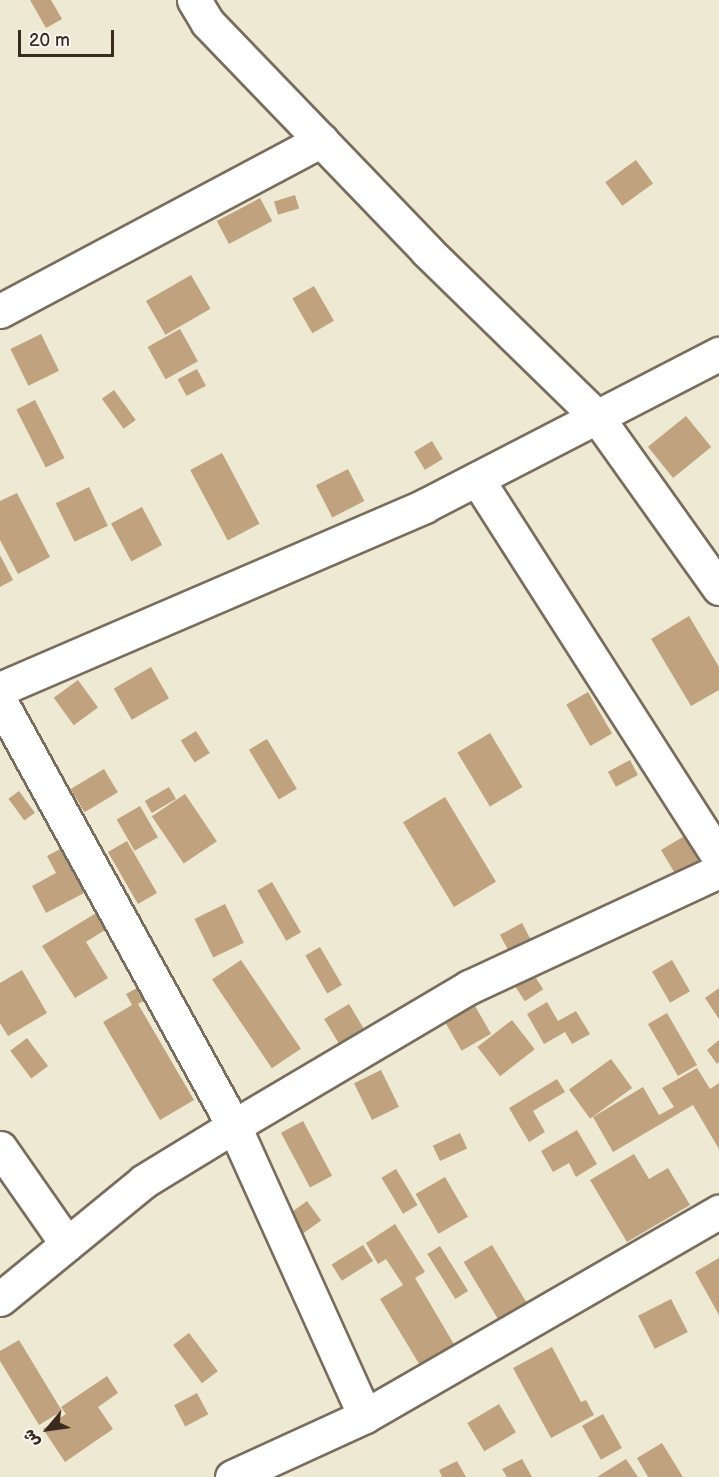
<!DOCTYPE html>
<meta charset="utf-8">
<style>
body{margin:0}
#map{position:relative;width:719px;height:1477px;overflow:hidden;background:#ede9d3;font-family:"Balsamiq Sans","Playpen Sans Arabic",sans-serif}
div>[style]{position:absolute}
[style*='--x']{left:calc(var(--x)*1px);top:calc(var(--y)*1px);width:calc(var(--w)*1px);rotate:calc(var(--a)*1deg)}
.building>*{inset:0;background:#c0a37e;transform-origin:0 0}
.roads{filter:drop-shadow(2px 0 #796d5d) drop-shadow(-2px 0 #796d5d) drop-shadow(0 2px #796d5d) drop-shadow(0 -2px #796d5d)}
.street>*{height:33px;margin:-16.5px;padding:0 16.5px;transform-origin:16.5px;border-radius:16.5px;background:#fff}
span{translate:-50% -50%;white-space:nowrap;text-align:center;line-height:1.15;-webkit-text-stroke:4.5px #f6f6f2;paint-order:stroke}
.north{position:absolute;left:18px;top:1399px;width:60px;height:60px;-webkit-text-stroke:4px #f6f6f2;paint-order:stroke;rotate:241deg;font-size:16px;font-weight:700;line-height:24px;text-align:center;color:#3b2a1e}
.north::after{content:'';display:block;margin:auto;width:21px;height:27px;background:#3b2a1e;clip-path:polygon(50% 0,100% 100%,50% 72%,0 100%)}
.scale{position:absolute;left:18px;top:30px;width:96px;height:27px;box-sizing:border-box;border:3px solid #3b2a1e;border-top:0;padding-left:8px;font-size:18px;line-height:21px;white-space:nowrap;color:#3b2a1e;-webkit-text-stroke:4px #f6f6f2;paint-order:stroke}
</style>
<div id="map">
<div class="building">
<div style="clip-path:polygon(30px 0,51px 0,62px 19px,46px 28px)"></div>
<div style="left:636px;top:160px;width:29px;height:38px;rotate:54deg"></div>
<div style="left:295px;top:195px;width:14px;height:22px;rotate:73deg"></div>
<div style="left:260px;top:198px;width:26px;height:49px;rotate:62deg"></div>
<div style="left:191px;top:275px;width:39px;height:52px;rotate:60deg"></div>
<div style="left:314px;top:286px;width:40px;height:25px;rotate:60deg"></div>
<div style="left:180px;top:329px;width:37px;height:37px;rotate:61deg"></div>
<div style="left:41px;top:334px;width:41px;height:34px;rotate:64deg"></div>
<div style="left:197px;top:369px;width:19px;height:22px;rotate:62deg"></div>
<div style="left:114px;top:390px;width:37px;height:15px;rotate:54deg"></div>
<div style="left:35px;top:400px;width:65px;height:21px;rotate:63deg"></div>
<div style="left:686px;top:416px;width:40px;height:49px;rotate:51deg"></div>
<div style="left:432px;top:441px;width:21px;height:21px;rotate:59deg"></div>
<div style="left:222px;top:453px;width:80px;height:36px;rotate:62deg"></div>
<div style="left:348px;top:469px;width:36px;height:36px;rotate:63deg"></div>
<div style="left:89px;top:487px;width:43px;height:37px;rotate:64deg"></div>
<div style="clip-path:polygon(17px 493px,50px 557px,18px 574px,0 540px,0 501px)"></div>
<div style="left:142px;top:507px;width:43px;height:35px;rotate:62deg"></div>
<div style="clip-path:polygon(0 555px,13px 580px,0 587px)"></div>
<div style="clip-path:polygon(689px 616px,719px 667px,719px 690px,691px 706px,651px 639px)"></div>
<div style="left:151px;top:667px;width:36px;height:43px;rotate:60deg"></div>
<div style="left:78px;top:680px;width:34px;height:30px;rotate:54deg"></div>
<div style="left:588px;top:692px;width:48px;height:25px;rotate:60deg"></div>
<div style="left:196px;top:731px;width:26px;height:18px;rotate:58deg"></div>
<div style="left:490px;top:733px;width:63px;height:38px;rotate:59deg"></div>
<div style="left:267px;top:739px;width:58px;height:21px;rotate:59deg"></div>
<div style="left:630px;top:760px;width:17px;height:25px;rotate:62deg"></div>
<div style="left:104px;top:769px;width:27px;height:39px;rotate:59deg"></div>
<div style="left:169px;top:787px;width:14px;height:28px;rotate:60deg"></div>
<div style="left:19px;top:791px;width:27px;height:13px;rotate:54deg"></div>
<div style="left:185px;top:794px;width:57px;height:40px;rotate:56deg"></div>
<div style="left:445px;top:797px;width:99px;height:49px;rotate:59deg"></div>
<div style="left:140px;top:806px;width:36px;height:27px;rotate:60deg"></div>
<div style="left:691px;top:832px;width:29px;height:35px;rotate:59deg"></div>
<div style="left:127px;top:841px;width:60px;height:22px;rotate:60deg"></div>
<div style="clip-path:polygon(62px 848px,84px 893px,46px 913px,32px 886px,56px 873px,47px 856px)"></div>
<div style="left:272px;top:882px;width:58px;height:17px;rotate:60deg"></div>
<div style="left:225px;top:904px;width:43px;height:34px;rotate:64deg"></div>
<div style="clip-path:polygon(106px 907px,116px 923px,86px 942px,108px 978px,75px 998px,42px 946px)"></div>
<div style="left:522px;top:923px;width:19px;height:25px;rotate:62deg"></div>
<div style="left:320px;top:947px;width:44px;height:17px;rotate:60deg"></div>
<div style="left:241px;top:960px;width:107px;height:35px;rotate:56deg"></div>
<div style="left:672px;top:960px;width:36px;height:23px;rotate:60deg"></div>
<div style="clip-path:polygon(22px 970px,47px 1013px,8px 1036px,0 1023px,0 983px)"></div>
<div style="left:534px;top:975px;width:17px;height:22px;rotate:57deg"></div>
<div style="clip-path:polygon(148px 982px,155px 994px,138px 1004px,194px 1100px,160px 1120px,103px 1022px,132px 1005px,126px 994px)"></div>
<div style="clip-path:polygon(719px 988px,719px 1019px,705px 998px)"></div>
<div style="clip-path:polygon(547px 1002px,558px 1021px,576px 1011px,590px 1034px,572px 1044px,565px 1032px,544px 1044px,527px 1014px)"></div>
<div style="left:349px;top:1004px;width:29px;height:29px;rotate:59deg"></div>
<div style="left:475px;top:1006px;width:32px;height:34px;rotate:60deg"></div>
<div style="left:667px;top:1013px;width:60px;height:22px;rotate:60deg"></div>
<div style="left:512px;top:1020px;width:37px;height:44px;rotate:52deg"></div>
<div style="left:27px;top:1038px;width:35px;height:21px;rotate:53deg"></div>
<div style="clip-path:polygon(719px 1040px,719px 1062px,717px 1064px,707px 1050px)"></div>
<div style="left:611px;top:1059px;width:36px;height:52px;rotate:54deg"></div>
<div style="clip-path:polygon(697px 1068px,710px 1089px,719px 1083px,719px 1149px,693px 1105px,613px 1152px,593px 1117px,643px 1087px,659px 1115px,674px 1107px,662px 1088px)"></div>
<div style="left:381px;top:1070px;width:41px;height:30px;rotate:64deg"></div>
<div style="clip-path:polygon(557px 1079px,565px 1092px,533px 1111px,545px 1132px,529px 1142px,509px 1108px)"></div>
<div style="left:303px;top:1121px;width:62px;height:25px;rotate:62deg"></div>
<div style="clip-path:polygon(577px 1130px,597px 1164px,576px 1177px,569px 1163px,553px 1172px,541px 1151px)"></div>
<div style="left:460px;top:1133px;width:17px;height:30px;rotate:65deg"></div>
<div style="clip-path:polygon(634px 1154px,649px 1179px,668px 1168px,690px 1205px,627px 1242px,590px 1180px)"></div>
<div style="left:396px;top:1169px;width:42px;height:17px;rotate:59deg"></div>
<div style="left:445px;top:1177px;width:46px;height:34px;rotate:60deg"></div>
<div style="left:307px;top:1201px;width:24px;height:28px;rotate:54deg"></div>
<div style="clip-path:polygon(395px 1224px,425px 1272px,415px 1278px,455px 1346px,421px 1367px,380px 1299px,403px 1285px,386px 1259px,378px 1264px,366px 1243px)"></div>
<div style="left:363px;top:1245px;width:19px;height:37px;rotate:58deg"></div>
<div style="left:492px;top:1245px;width:70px;height:33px;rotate:59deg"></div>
<div style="left:440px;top:1246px;width:53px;height:15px;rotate:58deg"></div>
<div style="clip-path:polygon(719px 1258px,719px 1315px,695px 1272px)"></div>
<div style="left:671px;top:1299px;width:37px;height:37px;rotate:63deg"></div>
<div style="left:189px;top:1333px;width:48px;height:20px;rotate:53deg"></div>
<div style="clip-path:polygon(19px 1340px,62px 1411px,39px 1425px,0 1361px,0 1351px)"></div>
<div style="clip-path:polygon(552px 1347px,581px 1402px,586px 1400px,594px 1415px,551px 1438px,513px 1368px)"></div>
<div style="clip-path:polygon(107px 1376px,118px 1393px,98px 1407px,113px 1429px,65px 1462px,43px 1429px,66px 1414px,61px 1407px)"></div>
<div style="left:197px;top:1393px;width:24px;height:26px;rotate:62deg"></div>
<div style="left:499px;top:1404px;width:33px;height:37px;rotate:59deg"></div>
<div style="left:603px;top:1414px;width:39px;height:24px;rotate:61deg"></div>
<div style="clip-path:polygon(662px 1443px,683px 1477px,648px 1477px,637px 1458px)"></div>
<div style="clip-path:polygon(522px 1459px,532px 1477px,507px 1477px,502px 1469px)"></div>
<div style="clip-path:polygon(626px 1459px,638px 1477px,597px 1477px)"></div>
<div style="clip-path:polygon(457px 1461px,466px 1477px,442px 1477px,439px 1470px)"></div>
</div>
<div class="roads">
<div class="street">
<div style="--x:194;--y:0;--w:26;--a:59"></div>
<div style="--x:207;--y:22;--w:318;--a:46.1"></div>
<div style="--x:427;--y:251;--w:238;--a:44.3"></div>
<div style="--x:597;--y:417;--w:210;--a:54.5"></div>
<div style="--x:0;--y:311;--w:364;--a:-28"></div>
<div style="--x:477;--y:479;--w:449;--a:57.4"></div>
<div style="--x:0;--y:689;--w:462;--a:-23.3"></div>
<div style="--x:424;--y:506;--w:332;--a:-27.3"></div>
<div style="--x:0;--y:701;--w:485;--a:61.2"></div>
<div style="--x:234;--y:1126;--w:318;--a:65.7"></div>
<div style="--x:0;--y:1148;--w:117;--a:55.1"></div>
<div style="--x:0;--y:1299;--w:186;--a:-39.3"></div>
<div style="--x:144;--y:1181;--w:105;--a:-31.4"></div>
<div style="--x:234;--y:1126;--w:273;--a:-30.6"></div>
<div style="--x:469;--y:987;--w:276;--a:-24.9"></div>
<div style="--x:232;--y:1477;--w:146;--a:-24.6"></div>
<div style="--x:365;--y:1416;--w:409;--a:-30"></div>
</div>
</div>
<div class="north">ش</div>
<div class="scale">20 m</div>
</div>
